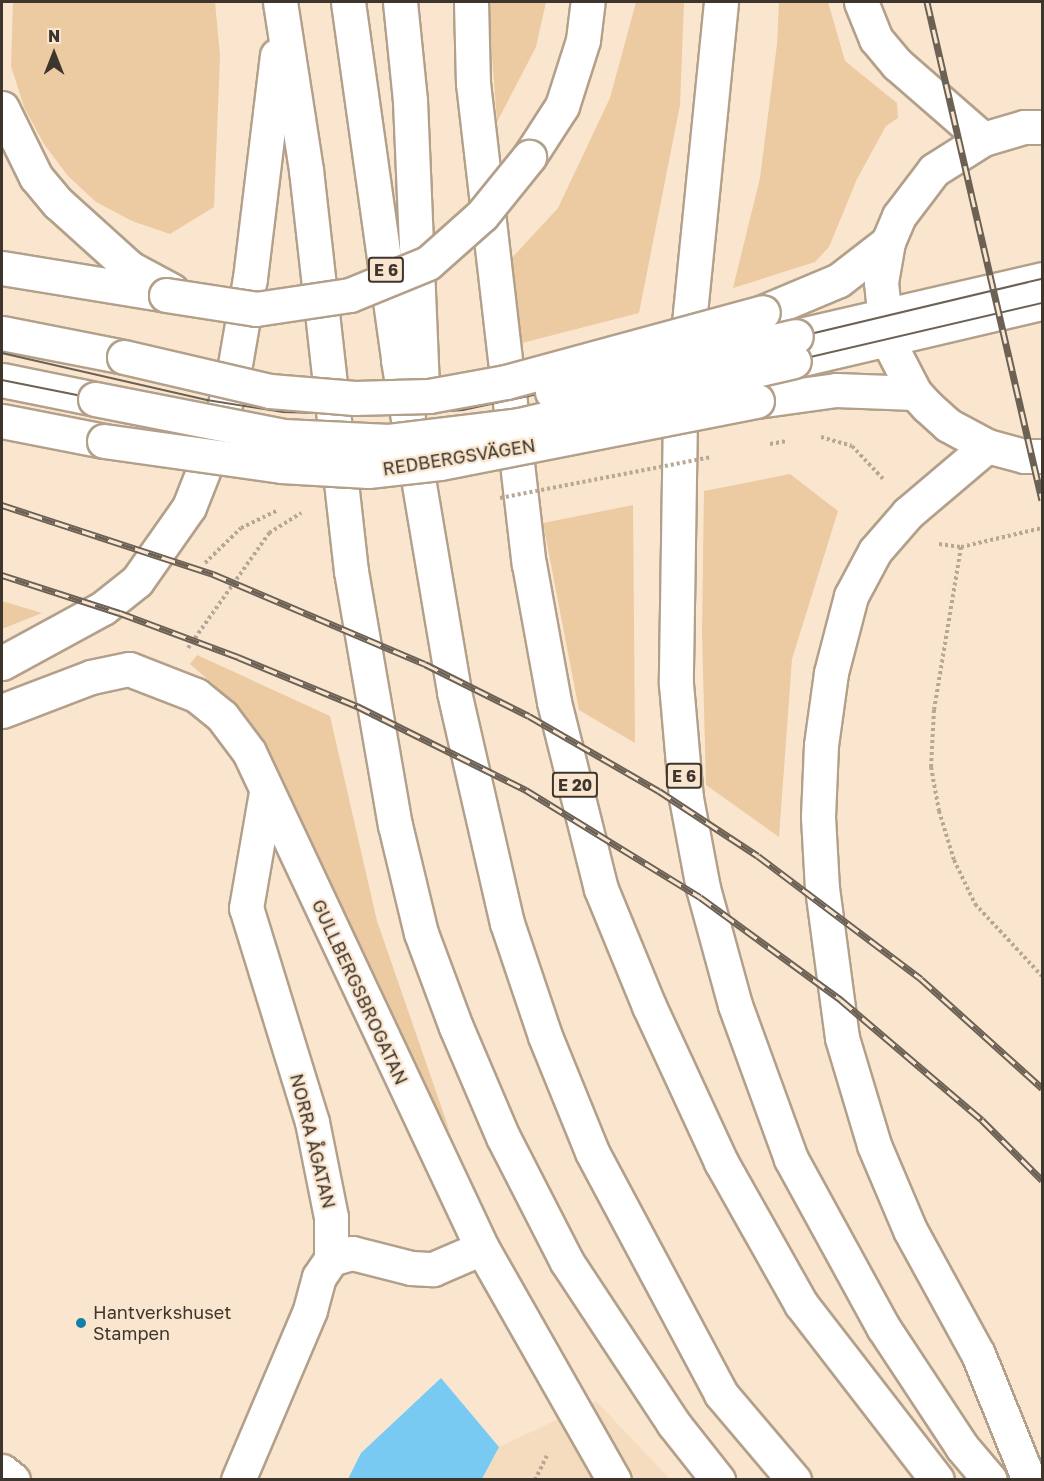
<!DOCTYPE html>
<meta charset="utf-8">
<style>
body{margin:0}
#map{position:relative;width:1044px;height:1481px;overflow:hidden;background:#fae6cf;font-family:"Golos Text",sans-serif}
div>[style]{position:absolute}
[style*='--x']{left:calc(var(--x)*1px);top:calc(var(--y)*1px);width:calc(var(--w)*1px);rotate:calc(var(--a)*1deg)}
.built>*{inset:0;background:#f5dcbf}
.green>*{inset:0;background:#eccaa2}
.water>*{inset:0;background:#78caf3}
.path>*{height:4px;margin-top:-2px;transform-origin:0;background:repeating-linear-gradient(90deg,#b7a795 0 3px,transparent 0 6px)}
.roads{filter:drop-shadow(2px 0 #b3a08b) drop-shadow(-2px 0 #b3a08b) drop-shadow(0 2px #b3a08b) drop-shadow(0 -2px #b3a08b)}
.minor>*{height:33px;margin:-16.5px;padding:0 16.5px;transform-origin:16.5px;border-radius:16.5px;background:#fff}
.highway>*{height:33px;margin:-16.5px;padding:0 16.5px;transform-origin:16.5px;border-radius:16.5px;background:#fff}
.tram>*{height:1.5px;margin:-0.75px;padding:0 0.75px;transform-origin:0.75px;border-radius:0.75px;background:#6c6155}
.rail>*{height:7px;margin-top:-3.5px;transform-origin:0;background:repeating-linear-gradient(90deg,#fae6cf 0 14px,#6c6155 0 28px);box-sizing:border-box;border-block:2px solid #6c6155}
.path-bridge>*{height:4px;margin-top:-2px;transform-origin:0;background:repeating-linear-gradient(90deg,#b7a795 0 3px,transparent 0 6px)}
.bridges{filter:drop-shadow(2px 0 #b3a08b) drop-shadow(-2px 0 #b3a08b) drop-shadow(0 2px #b3a08b) drop-shadow(0 -2px #b3a08b)}
.minor-bridge>*{height:33px;margin:-16.5px;padding:0 16.5px;transform-origin:16.5px;border-radius:16.5px;background:#fff}
.highway-bridge>*{height:33px;margin:-16.5px;padding:0 16.5px;transform-origin:16.5px;border-radius:16.5px;background:#fff}
.dots>*{width:16px;height:16px;translate:-50% -50%;box-sizing:border-box;border:3px solid #fae6cf;border-radius:50%}
span{translate:-50% -50%;white-space:nowrap;text-align:center;line-height:1.15;-webkit-text-stroke:4.5px #fae6cf;paint-order:stroke}
.shield-label span{padding:2px 4px;background:#fae6cf;border:2px solid;border-radius:4px;-webkit-text-stroke-width:0}
.shield-label{font-size:16px;color:#3e362d;font-weight:700}
.street-label{font-size:18px;color:#3e362d}
.poi-label{font-size:18px;color:#3e362d}
.left{translate:0 -50%;text-align:left}
.frame{position:absolute;inset:0;border:3px solid #3e362d;pointer-events:none}
.north{position:absolute;left:24px;top:24px;width:60px;height:60px;-webkit-text-stroke:4px #fae6cf;paint-order:stroke;rotate:0deg;font-size:16px;font-weight:700;line-height:24px;text-align:center;color:#3e362d}
.north::after{content:'';display:block;margin:auto;width:21px;height:27px;background:#3e362d;clip-path:polygon(50% 0,100% 100%,50% 72%,0 100%)}
</style>
<div id="map">
<div class="built">
<div style="clip-path:polygon(596px 1401px,670px 1479px,482px 1480px,499px 1447px)"></div>
</div>
<div class="green">
<div style="clip-path:polygon(13px 2px,215px 2px,220px 56px,214px 207px,170px 234px,132px 221px,96px 202px,68px 176px,44px 144px,24px 107px,11px 66px)"></div>
<div style="clip-path:polygon(488px 2px,546px 2px,536px 47px,497px 122px)"></div>
<div style="clip-path:polygon(636px 2px,684px 2px,680px 105px,639px 313px,518px 344px,510px 260px,558px 208px,610px 98px)"></div>
<div style="clip-path:polygon(779px 2px,828px 2px,845px 61px,897px 103px,898px 118px,886px 126px,857px 179px,829px 247px,815px 262px,733px 288px,760px 178px,777px 44px)"></div>
<div style="clip-path:polygon(790px 474px,838px 511px,792px 659px,779px 837px,706px 785px,702px 632px,704px 491px)"></div>
<div style="clip-path:polygon(633px 505px,635px 743px,579px 710px,543px 523px)"></div>
<div style="clip-path:polygon(2px 601px,42px 613px,2px 629px)"></div>
<div style="clip-path:polygon(197px 655px,330px 716px,377px 921px,450px 1132px,335px 917px,235px 714px,213px 684px,190px 664px)"></div>
</div>
<div class="water">
<div style="clip-path:polygon(441px 1378px,499px 1447px,482px 1479px,348px 1479px,361px 1453px)"></div>
</div>
<div class="path">
<div style="--x:821;--y:437;--w:32;--a:16"></div>
<div style="--x:852;--y:446;--w:47;--a:46.7"></div>
<div style="--x:939;--y:544;--w:22;--a:8"></div>
<div style="--x:961;--y:547;--w:83;--a:-13.2"></div>
<div style="--x:961;--y:547;--w:165;--a:99.4"></div>
<div style="--x:934;--y:710;--w:57;--a:93"></div>
<div style="--x:931;--y:767;--w:45;--a:79.7"></div>
<div style="--x:939;--y:811;--w:51;--a:73"></div>
<div style="--x:954;--y:860;--w:49;--a:64.5"></div>
<div style="--x:975;--y:904;--w:98;--a:47.1"></div>
<div style="--x:205;--y:563;--w:50;--a:-44.2"></div>
<div style="--x:241;--y:528;--w:41;--a:-25.9"></div>
<div style="--x:188;--y:648;--w:141;--a:-54.8"></div>
<div style="--x:269;--y:533;--w:38;--a:-32"></div>
<div style="--x:535;--y:1480;--w:30;--a:-64"></div>
</div>
<div class="roads">
<div class="minor">
<div style="--x:1042;--y:127;--w:18;--a:180"></div>
<div style="--x:1024;--y:127;--w:43;--a:163.7"></div>
<div style="--x:983;--y:139;--w:58;--a:147.7"></div>
<div style="--x:934;--y:170;--w:58;--a:127.3"></div>
<div style="--x:899;--y:216;--w:28;--a:113"></div>
<div style="--x:888;--y:242;--w:41;--a:99.9"></div>
<div style="--x:881;--y:282;--w:57;--a:84"></div>
<div style="--x:887;--y:339;--w:61;--a:62.6"></div>
<div style="--x:915;--y:393;--w:18;--a:47"></div>
<div style="--x:927;--y:406;--w:28;--a:42"></div>
<div style="--x:948;--y:425;--w:44;--a:28.3"></div>
<div style="--x:987;--y:446;--w:38;--a:15"></div>
<div style="--x:1024;--y:456;--w:18;--a:0"></div>
<div style="--x:763;--y:312;--w:82;--a:-22.8"></div>
<div style="--x:839;--y:280;--w:62;--a:-37.8"></div>
<div style="--x:2;--y:333;--w:124;--a:11.1"></div>
<div style="--x:796;--y:336;--w:253;--a:-13"></div>
<div style="--x:794;--y:361;--w:255;--a:-13.2"></div>
<div style="--x:2;--y:380;--w:95;--a:11.5"></div>
<div style="--x:757;--y:401;--w:80;--a:-7.9"></div>
<div style="--x:836;--y:390;--w:79;--a:2.2"></div>
<div style="--x:2;--y:421;--w:104;--a:11.1"></div>
<div style="--x:2;--y:711;--w:95;--a:-20.9"></div>
<div style="--x:91;--y:677;--w:39;--a:-12"></div>
<div style="--x:129;--y:669;--w:72;--a:21.2"></div>
<div style="--x:196;--y:695;--w:33;--a:39"></div>
<div style="--x:222;--y:716;--w:45;--a:53.1"></div>
<div style="--x:249;--y:752;--w:548;--a:64.84"></div>
<div style="--x:482;--y:1248;--w:267;--a:60.4"></div>
<div style="--x:331;--y:1259;--w:22;--a:-16"></div>
<div style="--x:352;--y:1253;--w:61;--a:14.3"></div>
<div style="--x:411;--y:1268;--w:22;--a:3"></div>
<div style="--x:433;--y:1269;--w:53;--a:-23.2"></div>
<div style="--x:2;--y:1471;--w:14;--a:39"></div>
<div style="--x:238;--y:1480;--w:185;--a:-67"></div>
<div style="--x:310;--y:1310;--w:34;--a:-75"></div>
<div style="--x:319;--y:1277;--w:22;--a:-56"></div>
<div style="--x:331;--y:1259;--w:42;--a:-90"></div>
<div style="--x:331;--y:1217;--w:97;--a:-101.3"></div>
<div style="--x:312;--y:1122;--w:224;--a:-107.1"></div>
<div style="--x:246;--y:908;--w:118;--a:-80.2"></div>
</div>
<div class="highway">
<div style="--x:280;--y:2;--w:170;--a:81.2"></div>
<div style="--x:306;--y:170;--w:404;--a:83.6"></div>
<div style="--x:351;--y:571;--w:258;--a:80.2"></div>
<div style="--x:395;--y:825;--w:111;--a:76.5"></div>
<div style="--x:421;--y:933;--w:100;--a:69.6"></div>
<div style="--x:456;--y:1027;--w:120;--a:66.9"></div>
<div style="--x:503;--y:1137;--w:140;--a:62.9"></div>
<div style="--x:567;--y:1262;--w:193;--a:56.6"></div>
<div style="--x:673;--y:1423;--w:73;--a:51.7"></div>
<div style="--x:348;--y:2;--w:361;--a:82"></div>
<div style="--x:398;--y:360;--w:337;--a:80.4"></div>
<div style="--x:454;--y:692;--w:237;--a:77.1"></div>
<div style="--x:507;--y:923;--w:119;--a:71.4"></div>
<div style="--x:545;--y:1036;--w:125;--a:67.9"></div>
<div style="--x:592;--y:1152;--w:274;--a:61.9"></div>
<div style="--x:721;--y:1394;--w:113;--a:49.7"></div>
<div style="--x:400;--y:2;--w:100;--a:84.2"></div>
<div style="--x:410;--y:101;--w:291;--a:87.6"></div>
<div style="--x:471;--y:2;--w:81;--a:88.6"></div>
<div style="--x:473;--y:83;--w:484;--a:83.4"></div>
<div style="--x:529;--y:564;--w:140;--a:79.7"></div>
<div style="--x:554;--y:702;--w:193;--a:75.9"></div>
<div style="--x:601;--y:889;--w:126;--a:67.7"></div>
<div style="--x:649;--y:1006;--w:172;--a:65.2"></div>
<div style="--x:721;--y:1162;--w:163;--a:60.6"></div>
<div style="--x:801;--y:1304;--w:222;--a:52.3"></div>
<div style="--x:721;--y:2;--w:415;--a:95.7"></div>
<div style="--x:680;--y:415;--w:269;--a:90.9"></div>
<div style="--x:676;--y:684;--w:114;--a:85"></div>
<div style="--x:686;--y:798;--w:92;--a:79.3"></div>
<div style="--x:703;--y:888;--w:121;--a:74.7"></div>
<div style="--x:735;--y:1005;--w:164;--a:70"></div>
<div style="--x:791;--y:1159;--w:192;--a:61.3"></div>
<div style="--x:883;--y:1327;--w:144;--a:56.6"></div>
<div style="--x:962;--y:1447;--w:43;--a:49.7"></div>
<div style="--x:861;--y:2;--w:40;--a:68"></div>
<div style="--x:876;--y:39;--w:33;--a:50"></div>
<div style="--x:897;--y:64;--w:114;--a:41.1"></div>
<div style="--x:2;--y:108;--w:77;--a:63.8"></div>
<div style="--x:36;--y:177;--w:34;--a:50"></div>
<div style="--x:58;--y:203;--w:97;--a:42.1"></div>
<div style="--x:130;--y:268;--w:47;--a:28.2"></div>
<div style="--x:529;--y:157;--w:61;--a:-57.1"></div>
<div style="--x:562;--y:106;--w:69;--a:-72.3"></div>
<div style="--x:583;--y:40;--w:38;--a:-83"></div>
<div style="--x:2;--y:268;--w:166;--a:9.3"></div>
<div style="--x:987;--y:446;--w:104;--a:139.7"></div>
<div style="--x:908;--y:513;--w:50;--a:131"></div>
<div style="--x:875;--y:551;--w:51;--a:118.1"></div>
<div style="--x:851;--y:596;--w:80;--a:104.6"></div>
<div style="--x:831;--y:673;--w:73;--a:97.9"></div>
<div style="--x:821;--y:745;--w:72;--a:92.4"></div>
<div style="--x:818;--y:817;--w:71;--a:86.8"></div>
<div style="--x:822;--y:888;--w:151;--a:82.4"></div>
<div style="--x:842;--y:1038;--w:112;--a:73.3"></div>
<div style="--x:874;--y:1145;--w:92;--a:67"></div>
<div style="--x:910;--y:1230;--w:141;--a:61.3"></div>
<div style="--x:978;--y:1354;--w:136;--a:68"></div>
<div style="--x:2;--y:663;--w:115;--a:-28.6"></div>
<div style="--x:103;--y:608;--w:43;--a:-38.5"></div>
<div style="--x:137;--y:581;--w:90;--a:-54.9"></div>
<div style="--x:189;--y:507;--w:66;--a:-68.5"></div>
<div style="--x:213;--y:446;--w:73;--a:-74.1"></div>
<div style="--x:233;--y:376;--w:99;--a:-80.2"></div>
<div style="--x:250;--y:278;--w:224;--a:-83.1"></div>
</div>
</div>
<div class="tram">
<div style="--x:2;--y:353;--w:210;--a:12.9"></div>
<div style="--x:207;--y:400;--w:77;--a:9"></div>
<div style="--x:283;--y:412;--w:107;--a:1.6"></div>
<div style="--x:390;--y:415;--w:73;--a:-3.9"></div>
<div style="--x:463;--y:410;--w:261;--a:-12"></div>
<div style="--x:718;--y:356;--w:333;--a:-13.4"></div>
<div style="--x:2;--y:380;--w:287;--a:11.3"></div>
<div style="--x:283;--y:436;--w:55;--a:5.2"></div>
<div style="--x:338;--y:441;--w:80;--a:-1.4"></div>
<div style="--x:418;--y:439;--w:102;--a:-7.9"></div>
<div style="--x:519;--y:425;--w:537;--a:-13.13"></div>
</div>
<div class="rail">
<div style="--x:927;--y:2;--w:511;--a:77"></div>
<div style="--x:2;--y:505;--w:222;--a:18.1"></div>
<div style="--x:213;--y:574;--w:230;--a:23"></div>
<div style="--x:425;--y:664;--w:116;--a:26.6"></div>
<div style="--x:529;--y:716;--w:150;--a:30"></div>
<div style="--x:659;--y:791;--w:118;--a:33.3"></div>
<div style="--x:758;--y:856;--w:204;--a:37"></div>
<div style="--x:921;--y:979;--w:163;--a:42"></div>
<div style="--x:2;--y:575;--w:124;--a:17.9"></div>
<div style="--x:120;--y:613;--w:126;--a:20.4"></div>
<div style="--x:238;--y:657;--w:129;--a:22.4"></div>
<div style="--x:357;--y:706;--w:189;--a:26.4"></div>
<div style="--x:526;--y:790;--w:204;--a:31.6"></div>
<div style="--x:700;--y:897;--w:175;--a:36.1"></div>
<div style="--x:841;--y:1000;--w:185;--a:40.4"></div>
<div style="--x:982;--y:1120;--w:85;--a:45"></div>
</div>
<div class="path-bridge">
<div style="--x:770;--y:444;--w:17;--a:-10"></div>
<div style="--x:500;--y:498;--w:214;--a:-11"></div>
</div>
<div class="bridges">
<div class="minor-bridge">
<div style="--x:124;--y:357;--w:150;--a:13.1"></div>
<div style="--x:270;--y:391;--w:85;--a:4.7"></div>
<div style="--x:355;--y:398;--w:74;--a:-1.5"></div>
<div style="--x:429;--y:396;--w:78;--a:-10.3"></div>
<div style="--x:506;--y:382;--w:266;--a:-15.2"></div>
<div style="--x:552;--y:392;--w:250;--a:-12.9"></div>
<div style="--x:95;--y:399;--w:192;--a:11.1"></div>
<div style="--x:283;--y:436;--w:106;--a:2.7"></div>
<div style="--x:389;--y:441;--w:131;--a:-7"></div>
<div style="--x:519;--y:425;--w:282;--a:-13.1"></div>
<div style="--x:104;--y:441;--w:179;--a:8"></div>
<div style="--x:281;--y:466;--w:87;--a:3.3"></div>
<div style="--x:368;--y:471;--w:72;--a:-6.3"></div>
<div style="--x:440;--y:463;--w:323;--a:-11.1"></div>
</div>
<div class="highway-bridge">
<div style="--x:166;--y:295;--w:91;--a:8.8"></div>
<div style="--x:256;--y:309;--w:95;--a:-8.5"></div>
<div style="--x:350;--y:295;--w:84;--a:-22.3"></div>
<div style="--x:428;--y:263;--w:72;--a:-41.6"></div>
<div style="--x:482;--y:215;--w:75;--a:-51"></div>
</div>
</div>
<div class="dots">
<div style="left:81px;top:1323px;background:#147ea8"></div>
</div>
<div class="shield-label">
<span style="left:386px;top:270px">E 6</span>
<span style="left:684px;top:776px">E 6</span>
<span style="left:575px;top:785px">E 20</span>
</div>
<div class="street-label">
<span style="left:459px;top:457px;rotate:-9deg">REDBERGSVÄGEN</span>
<span style="left:360px;top:992px;rotate:65deg">GULLBERGSBROGATAN</span>
<span style="left:313px;top:1141px;rotate:76deg">NORRA ÅGATAN</span>
</div>
<div class="poi-label">
<span class="left" style="left:93px;top:1323px">Hantverkshuset<br>Stampen</span>
</div>
<div class="frame"></div>
<div class="north">N</div>
</div>
